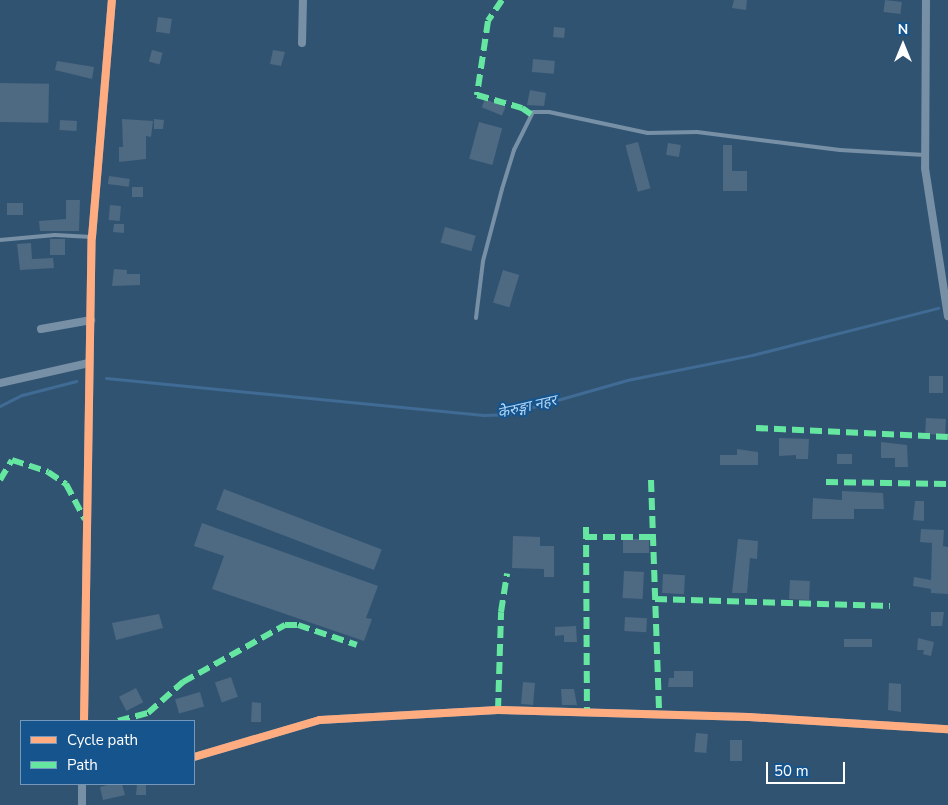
<!DOCTYPE html>
<meta charset="utf-8">
<style>
body{margin:0}
#map{position:relative;width:948px;height:805px;overflow:hidden;background:#315372;font-family:"Nunito Sans","Noto Sans Devanagari",sans-serif}
div>[style]{position:absolute}
[style*='--x']{left:calc(var(--x)*1px);top:calc(var(--y)*1px);width:calc(var(--w)*1px);rotate:calc(var(--a)*1deg)}
.stream>*{height:3px;margin:-1.5px;padding:0 1.5px;transform-origin:1.5px;border-radius:1.5px;background:#406b94}
.building>*{inset:0;background:#4e6982;transform-origin:0 0}
.service>*{height:4px;margin:-2px;padding:0 2px;transform-origin:2px;border-radius:2px;background:#7890a6}
.minor>*{height:8px;margin:-4px;padding:0 4px;transform-origin:4px;border-radius:4px;background:#7890a6}
.quiet>*{height:6px;margin-top:-3px;transform-origin:0;background:repeating-linear-gradient(90deg,#66e7a1 0 12px,transparent 0 18px)}
.cycleway>*{height:8px;margin:-4px;padding:0 4px;transform-origin:4px;border-radius:4px;background:#ffac80}
span{translate:-50% -50%;white-space:nowrap;text-align:center;line-height:1.15;-webkit-text-stroke:4px #16548d;paint-order:stroke}
.water-label{font-size:15px;color:#add4f6;font-style:italic}
.legend{position:absolute;left:20px;top:720px;width:175px;height:65px;box-sizing:border-box;background:#16548d;border:1px solid #7398bb;margin:0;padding:6px 9px;list-style:none;font-size:15px;color:#fff}
.legend li{display:flex;align-items:center;gap:10px;height:25px}
.legend b{width:25px;border:1px solid #7398bb}
.north{position:absolute;left:878px;top:20px;width:50px;height:50px;-webkit-text-stroke:4px #16548d;paint-order:stroke;rotate:0deg;font-size:14px;font-weight:700;line-height:20px;text-align:center;color:#fff}
.north::after{content:'';display:block;margin:auto;width:18px;height:22px;background:#fff;clip-path:polygon(50% 0,100% 100%,50% 72%,0 100%)}
.scale{position:absolute;left:766px;top:762px;width:79px;height:22px;box-sizing:border-box;border:2px solid #fff;border-top:0;padding-left:6px;font-size:15px;line-height:18px;white-space:nowrap;color:#fff;-webkit-text-stroke:4px #16548d;paint-order:stroke}
</style>
<div id="map">
<div class="stream">
<div style="--x:106;--y:378;--w:379;--a:5.6"></div>
<div style="--x:483;--y:415;--w:25;--a:-2"></div>
<div style="--x:508;--y:414;--w:124;--a:-15.9"></div>
<div style="--x:627;--y:380;--w:127;--a:-11.3"></div>
<div style="--x:752;--y:355;--w:192;--a:-14.2"></div>
<div style="--x:0;--y:406;--w:25;--a:-27"></div>
<div style="--x:22;--y:395;--w:56;--a:-14.5"></div>
</div>
<div class="building">
<div style="clip-path:polygon(734px 0,747px 0,746px 10px,732px 8px)"></div>
<div style="left:885px;top:0;width:17px;height:12px;rotate:7deg"></div>
<div style="left:158px;top:17px;width:14px;height:15px;rotate:8deg"></div>
<div style="left:554px;top:27px;width:11px;height:10px;rotate:5deg"></div>
<div style="left:152px;top:50px;width:11px;height:12px;rotate:15deg"></div>
<div style="clip-path:polygon(273px 50px,285px 52px,281px 66px,270px 64px)"></div>
<div style="left:533px;top:59px;width:22px;height:13px;rotate:5deg"></div>
<div style="clip-path:polygon(57px 61px,94px 67px,92px 79px,55px 70px)"></div>
<div style="left:0;top:83px;width:49px;height:39px;rotate:1deg"></div>
<div style="clip-path:polygon(530px 90px,546px 93px,544px 106px,527px 105px)"></div>
<div style="left:485px;top:99px;width:22px;height:9px;rotate:22deg"></div>
<div style="clip-path:polygon(122px 119px,153px 121px,151px 137px,146px 136px,146px 159px,119px 162px,119px 147px,123px 147px)"></div>
<div style="clip-path:polygon(154px 119px,164px 120px,163px 129px,154px 129px)"></div>
<div style="left:60px;top:120px;width:17px;height:10px;rotate:3deg"></div>
<div style="left:479px;top:122px;width:24px;height:38px;rotate:15deg"></div>
<div style="left:638px;top:142px;width:48px;height:13px;rotate:75deg"></div>
<div style="left:668px;top:143px;width:13px;height:12px;rotate:9deg"></div>
<div style="clip-path:polygon(723px 145px,732px 145px,732px 171px,747px 171px,747px 191px,723px 191px)"></div>
<div style="left:109px;top:176px;width:21px;height:8px;rotate:8deg"></div>
<div style="left:132px;top:187px;width:11px;height:10px"></div>
<div style="clip-path:polygon(66px 200px,80px 200px,79px 231px,40px 231px,39px 221px,66px 219px)"></div>
<div style="left:7px;top:203px;width:16px;height:12px"></div>
<div style="left:110px;top:205px;width:11px;height:15px;rotate:5deg"></div>
<div style="clip-path:polygon(114px 224px,124px 224px,124px 233px,113px 232px)"></div>
<div style="left:445px;top:227px;width:32px;height:16px;rotate:16deg"></div>
<div style="left:50px;top:239px;width:15px;height:16px"></div>
<div style="clip-path:polygon(31px 243px,32px 259px,53px 258px,54px 268px,20px 270px,17px 244px)"></div>
<div style="clip-path:polygon(114px 269px,127px 270px,127px 274px,140px 274px,140px 285px,112px 286px)"></div>
<div style="left:503px;top:270px;width:17px;height:34px;rotate:17deg"></div>
<div style="left:929px;top:376px;width:14px;height:17px"></div>
<div style="left:926px;top:418px;width:20px;height:16px;rotate:3deg"></div>
<div style="clip-path:polygon(779px 438px,809px 439px,808px 459px,796px 459px,796px 455px,779px 456px)"></div>
<div style="clip-path:polygon(881px 442px,907px 445px,908px 467px,895px 467px,895px 458px,881px 458px)"></div>
<div style="clip-path:polygon(737px 449px,758px 452px,758px 465px,720px 465px,720px 455px,737px 455px)"></div>
<div style="left:837px;top:454px;width:15px;height:10px"></div>
<div style="left:224px;top:489px;width:169px;height:22px;rotate:21deg"></div>
<div style="clip-path:polygon(842px 491px,883px 493px,884px 509px,854px 509px,854px 519px,812px 519px,813px 498px,842px 500px)"></div>
<div style="clip-path:polygon(915px 501px,924px 501px,924px 521px,913px 520px)"></div>
<div style="clip-path:polygon(202px 523px,378px 586px,366px 618px,372px 619px,364px 641px,212px 589px,224px 556px,194px 546px)"></div>
<div style="clip-path:polygon(921px 529px,944px 530px,943px 546px,948px 547px,948px 594px,931px 593px,931px 589px,913px 586px,914px 577px,931px 580px,932px 543px,920px 542px)"></div>
<div style="clip-path:polygon(513px 536px,540px 537px,540px 546px,554px 546px,554px 577px,544px 577px,544px 569px,512px 568px)"></div>
<div style="left:623px;top:539px;width:26px;height:14px"></div>
<div style="clip-path:polygon(738px 539px,758px 541px,757px 559px,750px 558px,747px 593px,732px 593px)"></div>
<div style="left:624px;top:571px;width:20px;height:27px;rotate:3deg"></div>
<div style="left:663px;top:574px;width:22px;height:19px;rotate:3deg"></div>
<div style="left:790px;top:580px;width:20px;height:19px;rotate:3deg"></div>
<div style="clip-path:polygon(931px 612px,944px 612px,942px 626px,931px 626px)"></div>
<div style="clip-path:polygon(159px 614px,163px 628px,116px 640px,112px 623px)"></div>
<div style="left:625px;top:617px;width:22px;height:14px;rotate:3deg"></div>
<div style="clip-path:polygon(576px 626px,577px 642px,564px 642px,564px 635px,555px 636px,555px 627px)"></div>
<div style="clip-path:polygon(918px 638px,934px 642px,931px 656px,923px 654px,924px 650px,917px 650px)"></div>
<div style="left:844px;top:639px;width:28px;height:8px"></div>
<div style="clip-path:polygon(674px 671px,693px 671px,693px 687px,668px 687px,669px 678px,674px 678px)"></div>
<div style="left:231px;top:677px;width:21px;height:17px;rotate:71deg"></div>
<div style="left:523px;top:682px;width:12px;height:22px;rotate:5deg"></div>
<div style="clip-path:polygon(889px 683px,901px 684px,901px 712px,888px 710px)"></div>
<div style="left:136px;top:688px;width:16px;height:19px;rotate:63deg"></div>
<div style="clip-path:polygon(561px 689px,574px 689px,577px 705px,562px 705px)"></div>
<div style="left:200px;top:692px;width:15px;height:26px;rotate:74deg"></div>
<div style="clip-path:polygon(252px 702px,261px 703px,261px 722px,251px 722px)"></div>
<div style="left:696px;top:733px;width:12px;height:19px;rotate:5deg"></div>
<div style="left:730px;top:740px;width:12px;height:21px"></div>
<div style="clip-path:polygon(111px 784px,122px 784px,125px 795px,103px 800px,100px 787px)"></div>
<div style="clip-path:polygon(137px 784px,146px 785px,146px 795px,136px 795px)"></div>
</div>
<div class="service">
<div style="--x:0;--y:240;--w:55;--a:-5.2"></div>
<div style="--x:55;--y:235;--w:37;--a:3"></div>
<div style="--x:476;--y:318;--w:57;--a:-83"></div>
<div style="--x:483;--y:261;--w:74;--a:-75.2"></div>
<div style="--x:502;--y:189;--w:41;--a:-72.9"></div>
<div style="--x:514;--y:150;--w:42;--a:-63.4"></div>
<div style="--x:533;--y:112;--w:16;--a:0"></div>
<div style="--x:549;--y:112;--w:101;--a:12"></div>
<div style="--x:648;--y:133;--w:49;--a:-1.2"></div>
<div style="--x:697;--y:132;--w:144;--a:7.2"></div>
<div style="--x:840;--y:150;--w:85;--a:3.4"></div>
</div>
<div class="minor">
<div style="--x:926;--y:0;--w:168;--a:90.3"></div>
<div style="--x:925;--y:168;--w:150;--a:81.2"></div>
<div style="--x:302;--y:43;--w:43;--a:-88.7"></div>
<div style="--x:41;--y:329;--w:51;--a:-10.2"></div>
<div style="--x:0;--y:383;--w:91;--a:-12.7"></div>
<div style="--x:84;--y:721;--w:484;--a:-89.1"></div>
<div style="--x:92;--y:237;--w:238;--a:-85.2"></div>
<div style="--x:194;--y:757;--w:131;--a:-16.4"></div>
<div style="--x:320;--y:720;--w:178;--a:-3.2"></div>
<div style="--x:498;--y:710;--w:251;--a:1.6"></div>
<div style="--x:749;--y:717;--w:199;--a:3.5"></div>
<div style="--x:82;--y:805;--w:21;--a:-90"></div>
</div>
<div class="quiet">
<div style="--x:502;--y:0;--w:25;--a:124"></div>
<div style="--x:488;--y:21;--w:75;--a:98.5"></div>
<div style="--x:477;--y:95;--w:47;--a:16.1"></div>
<div style="--x:522;--y:108;--w:11;--a:34"></div>
<div style="--x:756;--y:428;--w:192;--a:2.7"></div>
<div style="--x:0;--y:480;--w:23;--a:-59"></div>
<div style="--x:12;--y:460;--w:38;--a:18"></div>
<div style="--x:48;--y:472;--w:22;--a:34"></div>
<div style="--x:66;--y:484;--w:40;--a:62"></div>
<div style="--x:651;--y:480;--w:234;--a:88"></div>
<div style="--x:826;--y:482;--w:122;--a:0.9"></div>
<div style="--x:586;--y:527;--w:186;--a:89.7"></div>
<div style="--x:585;--y:537;--w:69;--a:0"></div>
<div style="--x:655;--y:599;--w:235;--a:1.7"></div>
<div style="--x:498;--y:710;--w:98;--a:-88.2"></div>
<div style="--x:501;--y:612;--w:39;--a:-81"></div>
<div style="--x:118;--y:721;--w:31;--a:-15"></div>
<div style="--x:148;--y:713;--w:47;--a:-41.5"></div>
<div style="--x:183;--y:682;--w:117;--a:-29.2"></div>
<div style="--x:285;--y:625;--w:13;--a:0"></div>
<div style="--x:298;--y:625;--w:62;--a:18.7"></div>
</div>
<div class="cycleway">
<div style="--x:84;--y:721;--w:484;--a:-89.1"></div>
<div style="--x:92;--y:237;--w:238;--a:-85.2"></div>
<div style="--x:194;--y:757;--w:131;--a:-16.4"></div>
<div style="--x:320;--y:720;--w:178;--a:-3.2"></div>
<div style="--x:498;--y:710;--w:251;--a:1.6"></div>
<div style="--x:749;--y:717;--w:199;--a:3.5"></div>
</div>
<div class="water-label">
<span style="left:527px;top:407px;rotate:-13deg">केेरुङ्गा नहर</span>
</div>
<ul class="legend">
<li><b style="height:6px;background:#ffac80"></b>Cycle path</li>
<li><b style="height:6px;background:#66e7a1"></b>Path</li>
</ul>
<div class="north">N</div>
<div class="scale">50 m</div>
</div>
